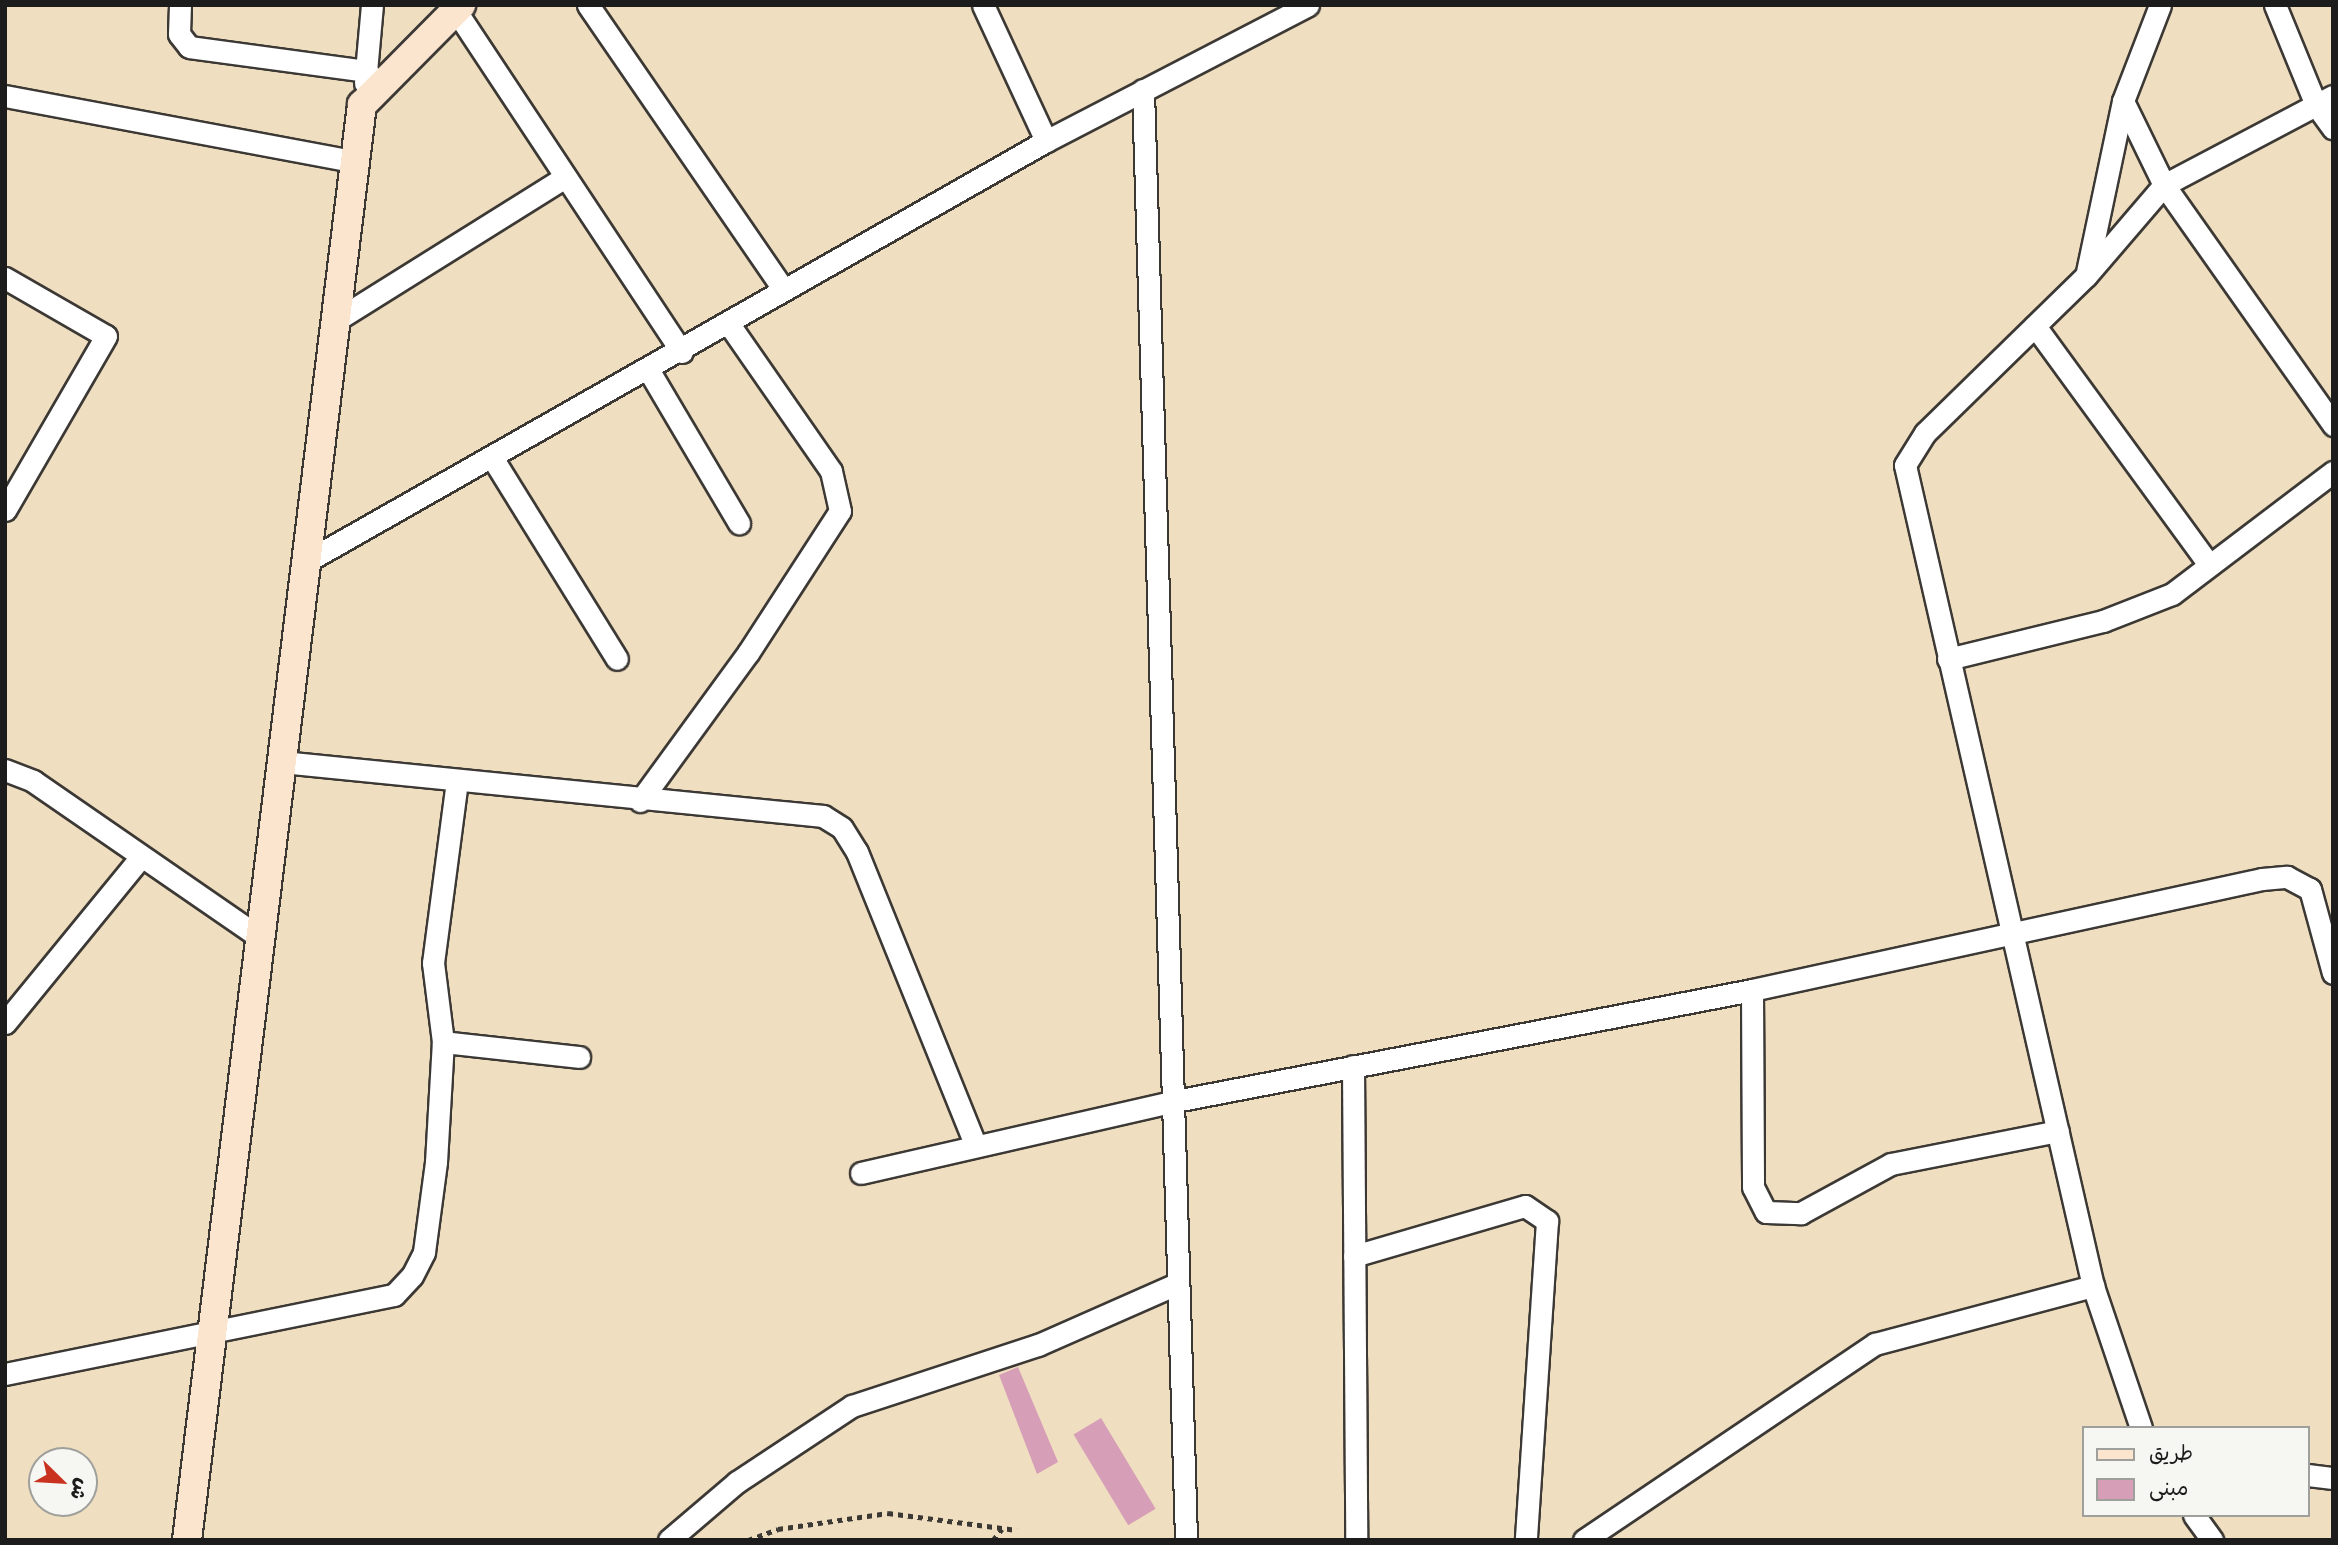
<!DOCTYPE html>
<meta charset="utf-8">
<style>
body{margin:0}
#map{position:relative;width:2338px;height:1545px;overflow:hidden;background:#f0dec0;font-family:Delius,"Playpen Sans Arabic",sans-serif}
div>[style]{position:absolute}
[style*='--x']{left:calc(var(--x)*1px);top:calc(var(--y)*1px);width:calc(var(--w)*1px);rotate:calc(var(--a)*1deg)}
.building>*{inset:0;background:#d69eb7;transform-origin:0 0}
.path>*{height:4.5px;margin-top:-2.25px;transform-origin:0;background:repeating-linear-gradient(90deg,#3c3935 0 5px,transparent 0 10px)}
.roads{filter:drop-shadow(2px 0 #3c3935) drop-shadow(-2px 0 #3c3935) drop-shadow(0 2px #3c3935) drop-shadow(0 -2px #3c3935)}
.street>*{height:21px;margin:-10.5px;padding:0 10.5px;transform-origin:10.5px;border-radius:10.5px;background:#fff}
.secondary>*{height:28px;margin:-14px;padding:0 14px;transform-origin:14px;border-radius:14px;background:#fce5cf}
span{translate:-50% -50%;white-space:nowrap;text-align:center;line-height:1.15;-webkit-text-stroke:5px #f6f6f2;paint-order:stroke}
.frame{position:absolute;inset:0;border:7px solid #1c1c1c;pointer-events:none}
.legend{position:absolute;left:2082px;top:1426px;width:228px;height:91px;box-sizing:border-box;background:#f6f6f2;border:2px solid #9f9f9c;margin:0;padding:9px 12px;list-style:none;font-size:21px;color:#1c1c1c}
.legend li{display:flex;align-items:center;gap:14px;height:35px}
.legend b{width:35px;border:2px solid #9f9f9c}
.north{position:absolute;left:28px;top:1447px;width:70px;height:70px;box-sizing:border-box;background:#f6f6f2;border:2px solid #9f9f9c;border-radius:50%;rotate:114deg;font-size:19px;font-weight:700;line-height:28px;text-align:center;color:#1c1c1c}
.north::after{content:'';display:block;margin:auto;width:24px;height:32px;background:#c8321e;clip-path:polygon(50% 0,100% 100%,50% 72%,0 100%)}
</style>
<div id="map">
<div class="building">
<div style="clip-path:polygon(1018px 1367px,1058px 1462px,1037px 1474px,999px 1375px)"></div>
<div style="left:1101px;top:1418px;width:106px;height:32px;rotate:59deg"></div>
</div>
<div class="path">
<div style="--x:748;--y:1540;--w:32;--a:-20"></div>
<div style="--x:778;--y:1529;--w:111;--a:-8.3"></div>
<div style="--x:888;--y:1513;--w:130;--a:7.5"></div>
<div style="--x:993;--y:1540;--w:14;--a:-51"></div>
</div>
<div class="roads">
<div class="street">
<div style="--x:180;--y:5;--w:29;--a:92"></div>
<div style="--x:179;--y:34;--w:16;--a:52"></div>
<div style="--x:189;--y:47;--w:180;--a:7.7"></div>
<div style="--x:588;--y:5;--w:345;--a:55.5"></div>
<div style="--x:983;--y:5;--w:150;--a:65.1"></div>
<div style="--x:2275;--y:5;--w:108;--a:67.7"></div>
<div style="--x:2316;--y:105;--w:29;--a:54"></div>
<div style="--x:456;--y:11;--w:409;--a:56.5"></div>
<div style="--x:365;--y:83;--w:78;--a:-84.9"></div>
<div style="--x:1143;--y:90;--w:1451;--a:88.3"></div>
<div style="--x:5;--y:96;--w:357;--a:10.6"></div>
<div style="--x:2123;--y:101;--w:93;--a:64"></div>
<div style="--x:2164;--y:185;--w:294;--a:54.8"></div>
<div style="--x:2087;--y:272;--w:175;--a:-78.1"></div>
<div style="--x:2123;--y:101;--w:103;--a:-68.9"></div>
<div style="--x:5;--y:278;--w:116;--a:29.9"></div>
<div style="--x:106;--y:336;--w:201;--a:120.1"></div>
<div style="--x:338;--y:319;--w:268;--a:-32"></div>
<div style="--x:2035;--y:326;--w:296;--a:53.9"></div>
<div style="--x:649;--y:371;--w:177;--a:59.4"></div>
<div style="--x:493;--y:459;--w:235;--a:58.2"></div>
<div style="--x:309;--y:560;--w:848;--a:-29.62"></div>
<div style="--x:1046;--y:141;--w:295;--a:-27.4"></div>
<div style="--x:1948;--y:659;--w:160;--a:-13.8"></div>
<div style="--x:2103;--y:621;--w:74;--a:-21.4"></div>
<div style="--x:2172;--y:594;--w:202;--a:-37.2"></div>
<div style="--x:282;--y:762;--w:544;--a:5.7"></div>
<div style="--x:823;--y:816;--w:22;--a:32"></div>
<div style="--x:842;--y:828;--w:28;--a:58"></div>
<div style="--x:857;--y:852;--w:317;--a:68"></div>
<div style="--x:5;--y:770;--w:30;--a:21"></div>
<div style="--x:33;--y:781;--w:275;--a:34.6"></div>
<div style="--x:640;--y:801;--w:183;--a:-53.9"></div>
<div style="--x:748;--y:653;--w:169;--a:-57.1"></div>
<div style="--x:840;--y:511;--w:41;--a:-102.7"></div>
<div style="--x:831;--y:471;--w:179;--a:-124.8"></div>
<div style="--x:1752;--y:990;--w:197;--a:89.7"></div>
<div style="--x:1753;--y:1187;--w:28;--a:63"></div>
<div style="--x:1766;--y:1212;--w:35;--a:2"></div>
<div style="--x:1801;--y:1213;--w:102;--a:-28.6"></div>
<div style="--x:1891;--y:1164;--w:170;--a:-11.2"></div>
<div style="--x:5;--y:1023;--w:213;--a:-50.7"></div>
<div style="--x:443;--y:1042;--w:137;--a:6.3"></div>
<div style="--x:1353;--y:1066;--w:474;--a:89.6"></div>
<div style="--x:861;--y:1173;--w:317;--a:-12.9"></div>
<div style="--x:1170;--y:1102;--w:593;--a:-10.89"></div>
<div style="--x:1752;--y:990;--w:522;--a:-12.28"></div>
<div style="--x:2262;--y:879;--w:25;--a:-5"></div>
<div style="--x:2287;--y:877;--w:26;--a:28"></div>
<div style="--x:2310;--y:889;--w:87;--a:74.7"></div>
<div style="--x:1354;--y:1256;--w:178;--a:-16.3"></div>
<div style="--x:1525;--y:1206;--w:27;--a:34"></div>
<div style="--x:1547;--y:1221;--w:320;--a:93.8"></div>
<div style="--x:5;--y:1374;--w:397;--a:-11.5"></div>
<div style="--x:394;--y:1295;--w:26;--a:-47"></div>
<div style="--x:412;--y:1276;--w:27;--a:-63"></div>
<div style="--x:424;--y:1252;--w:91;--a:-82.4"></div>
<div style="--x:436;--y:1162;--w:120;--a:-86.7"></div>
<div style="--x:443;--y:1042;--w:80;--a:-97.2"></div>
<div style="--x:433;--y:963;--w:184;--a:-82.5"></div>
<div style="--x:2141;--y:1428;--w:150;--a:-108.7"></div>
<div style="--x:2093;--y:1286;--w:842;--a:-102.9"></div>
<div style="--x:1905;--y:465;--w:38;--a:-58"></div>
<div style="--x:1925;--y:433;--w:225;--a:-44.3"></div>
<div style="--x:2086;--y:276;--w:120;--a:-49.4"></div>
<div style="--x:2164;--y:185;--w:191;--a:-27.8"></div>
<div style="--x:2308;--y:1475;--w:25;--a:7"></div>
<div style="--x:2194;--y:1515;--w:31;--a:54"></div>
<div style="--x:669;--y:1540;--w:89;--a:-40.5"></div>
<div style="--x:737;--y:1482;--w:138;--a:-33.5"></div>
<div style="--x:852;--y:1406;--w:196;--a:-18.2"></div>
<div style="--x:1038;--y:1345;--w:151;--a:-23.8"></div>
<div style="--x:1584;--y:1540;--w:351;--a:-34"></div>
<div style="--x:1875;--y:1344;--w:226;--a:-14.9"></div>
</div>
<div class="secondary">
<div style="--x:187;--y:1540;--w:1446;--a:-83.05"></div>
<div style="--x:362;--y:105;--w:141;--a:-45.3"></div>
</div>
</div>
<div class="frame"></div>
<ul class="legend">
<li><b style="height:9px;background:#fce5cf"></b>طريق</li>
<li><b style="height:19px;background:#d69eb7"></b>مبنى</li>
</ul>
<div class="north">ش</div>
</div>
